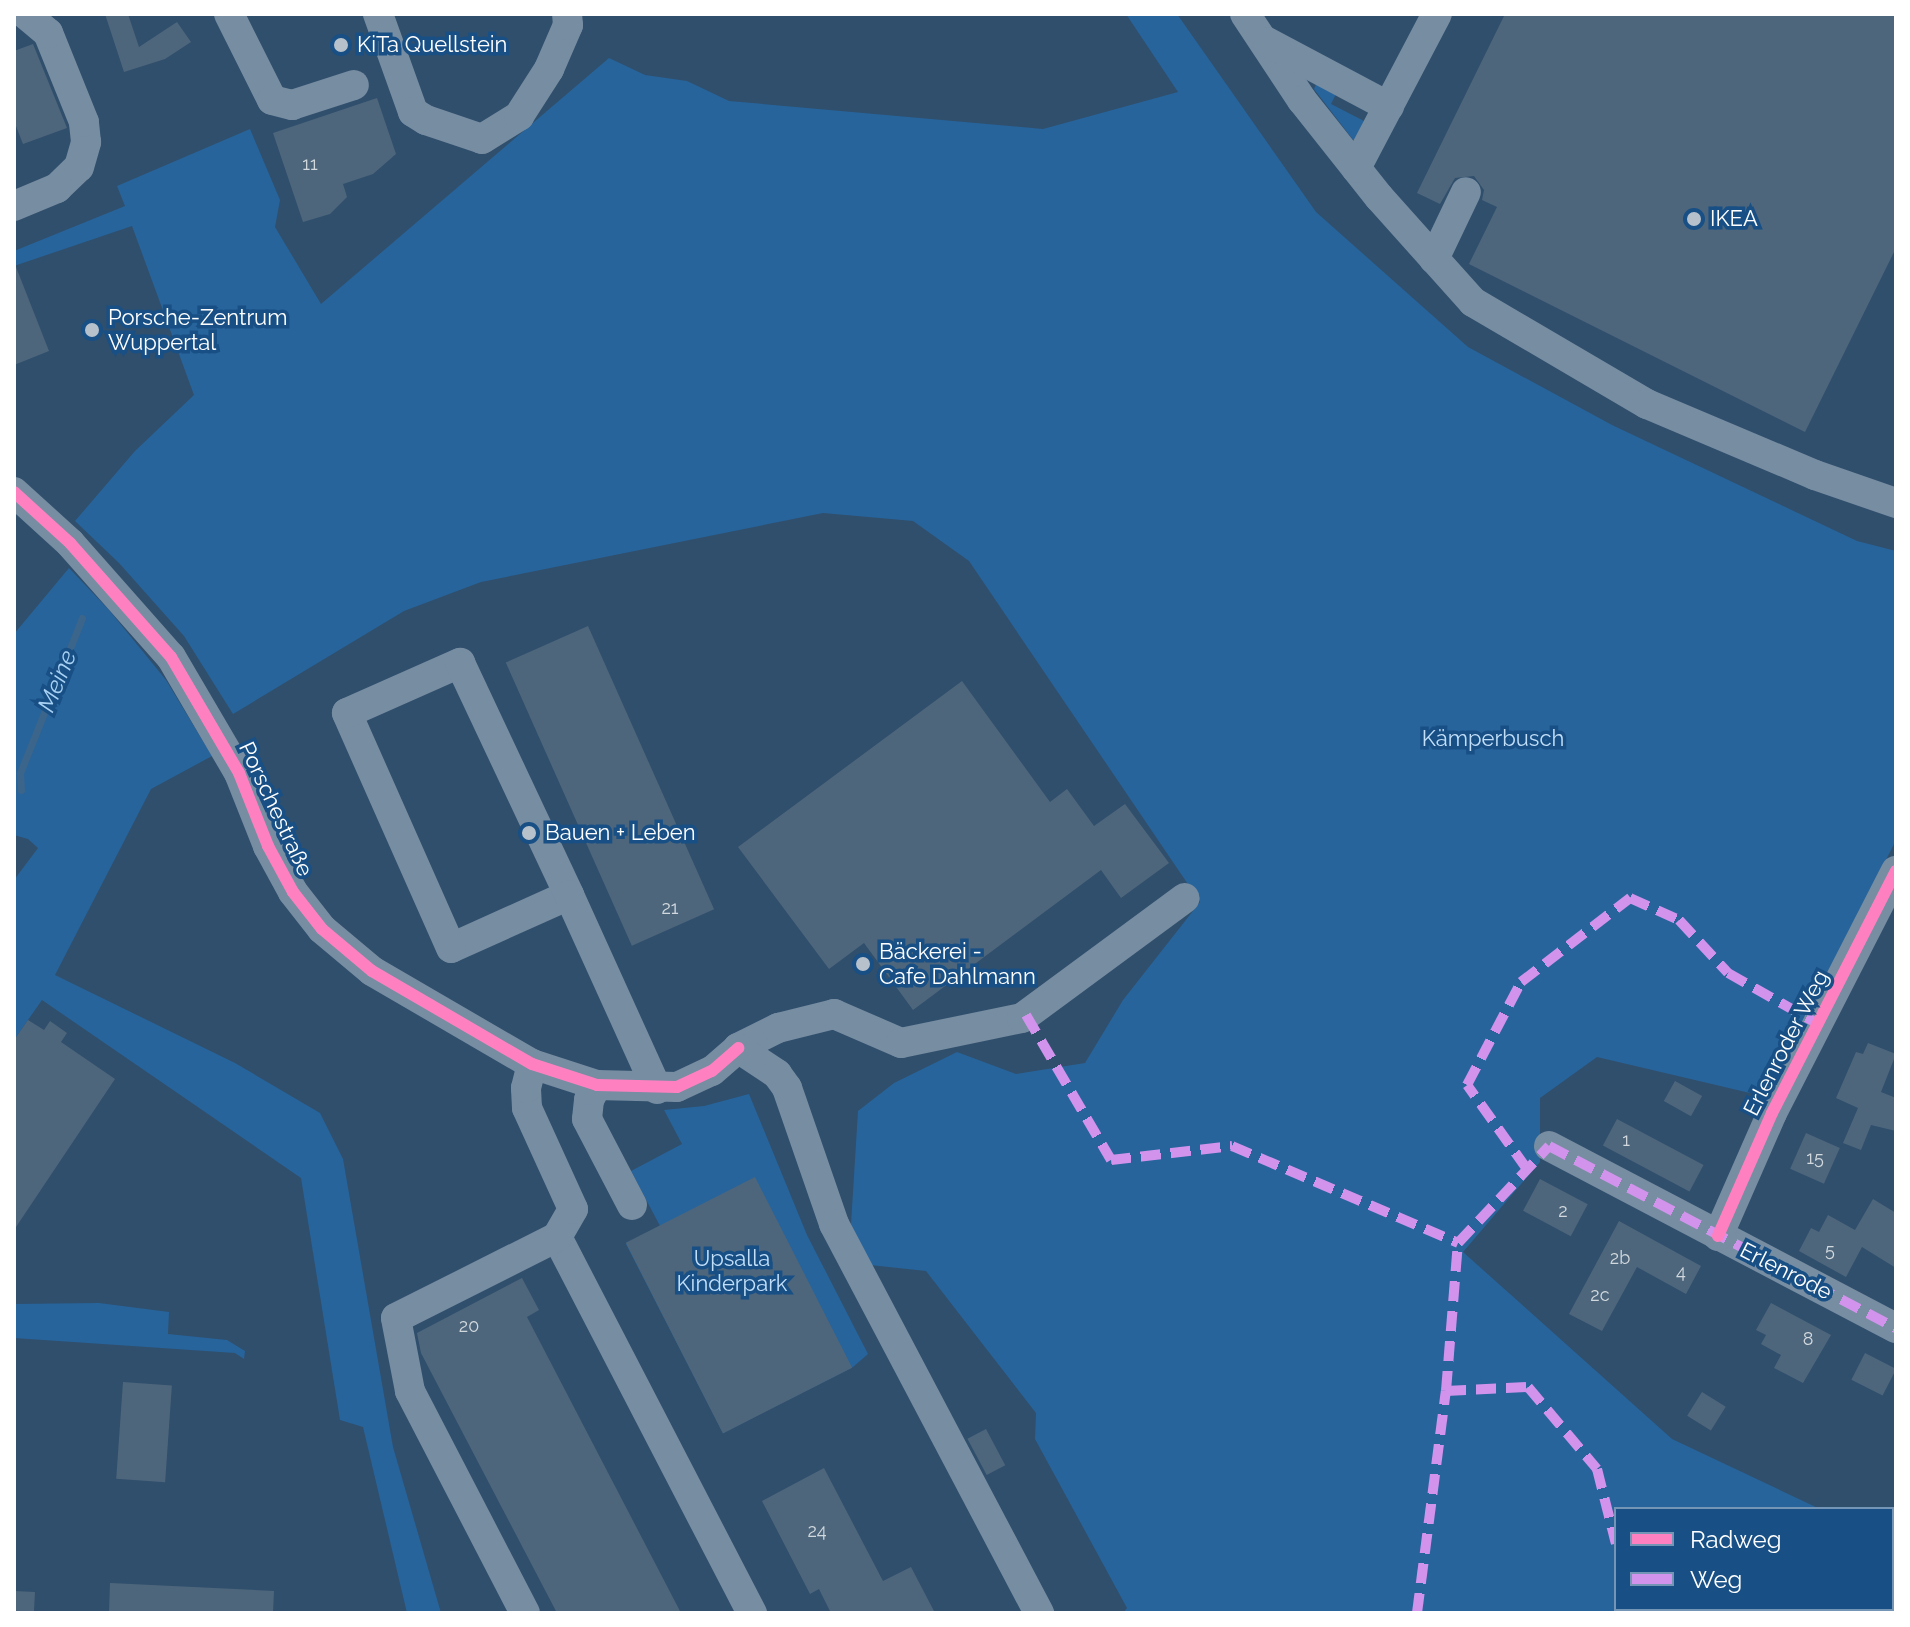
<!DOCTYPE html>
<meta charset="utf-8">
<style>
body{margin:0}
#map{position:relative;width:1910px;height:1627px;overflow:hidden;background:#304f6c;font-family:Raleway,sans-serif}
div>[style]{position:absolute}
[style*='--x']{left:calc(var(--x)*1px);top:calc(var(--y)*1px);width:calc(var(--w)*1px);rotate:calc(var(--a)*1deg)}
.green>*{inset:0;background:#27649b}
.stream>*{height:7px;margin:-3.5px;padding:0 3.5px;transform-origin:3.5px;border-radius:3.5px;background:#3c658b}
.building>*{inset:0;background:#4d667c;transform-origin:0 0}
.minor>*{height:30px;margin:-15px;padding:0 15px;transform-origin:15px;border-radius:15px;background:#778da2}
.quiet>*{height:10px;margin-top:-5px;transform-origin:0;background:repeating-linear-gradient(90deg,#d193ec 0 20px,transparent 0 30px)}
.cycleway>*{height:12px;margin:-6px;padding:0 6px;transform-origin:6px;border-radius:6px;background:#ff80c0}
.dots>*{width:22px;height:22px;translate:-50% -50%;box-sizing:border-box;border:4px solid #184f85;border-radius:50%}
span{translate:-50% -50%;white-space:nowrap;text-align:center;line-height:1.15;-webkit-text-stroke:7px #184f85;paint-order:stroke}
.number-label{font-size:18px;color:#d2d9de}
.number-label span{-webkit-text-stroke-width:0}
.poi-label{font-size:22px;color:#fff}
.left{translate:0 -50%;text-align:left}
.park-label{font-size:22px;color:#c2dff9}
.street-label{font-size:22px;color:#fff}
.water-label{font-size:24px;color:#a8d1f4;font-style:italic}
.frame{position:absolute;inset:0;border:16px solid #fff;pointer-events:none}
.legend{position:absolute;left:1614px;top:1507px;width:280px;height:104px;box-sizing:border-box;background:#184f85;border:2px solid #7495b6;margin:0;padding:10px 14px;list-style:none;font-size:24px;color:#fff}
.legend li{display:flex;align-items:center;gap:16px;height:40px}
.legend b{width:40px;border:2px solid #7495b6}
</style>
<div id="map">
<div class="green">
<div style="clip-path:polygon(1126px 14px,1177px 14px,1316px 212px,1468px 347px,1612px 425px,1857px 541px,1896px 551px,1896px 840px,1767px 1097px,1597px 1057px,1540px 1098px,1540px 1162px,1463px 1252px,1672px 1439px,1820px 1509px,1616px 1509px,1616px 1609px,1892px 1609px,1892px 1547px,1896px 1549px,1896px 1613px,1123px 1613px,1127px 1608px,1035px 1439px,1036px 1413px,926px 1271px,870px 1265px,851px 1224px,858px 1111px,894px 1083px,957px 1052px,1016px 1074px,1085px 1063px,1123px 1000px,1200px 902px,969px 561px,913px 521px,823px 513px,481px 582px,404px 611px,233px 714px,184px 636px,119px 563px,75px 521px,135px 451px,194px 395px,132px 226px,14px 266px,14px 251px,125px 206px,117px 186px,250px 129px,280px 200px,275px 227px,321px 304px,609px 58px,645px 75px,687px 81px,729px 101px,1043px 129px,1178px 92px)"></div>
<div style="clip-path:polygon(1317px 82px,1338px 90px,1331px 104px,1364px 121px,1354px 141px,1314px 89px)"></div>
<div style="clip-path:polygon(69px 568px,109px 610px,166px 680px,212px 756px,151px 789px,55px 975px,235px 1063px,320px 1113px,343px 1159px,393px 1447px,441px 1613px,407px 1613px,363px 1427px,340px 1420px,301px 1178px,42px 1000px,14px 1040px,14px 880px,38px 848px,28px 839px,14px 835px,14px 634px)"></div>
<div style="clip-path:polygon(749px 1094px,807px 1235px,868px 1354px,853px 1367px,723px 1433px,626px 1244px,660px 1226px,631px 1171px,682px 1144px,664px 1110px,704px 1106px)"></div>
<div style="clip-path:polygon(99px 1303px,169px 1312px,168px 1334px,227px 1340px,245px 1351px,244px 1359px,235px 1353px,14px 1338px,14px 1304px)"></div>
</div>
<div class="stream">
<div style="--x:21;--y:790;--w:17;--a:-93"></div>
<div style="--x:20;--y:773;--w:167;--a:-68.2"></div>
</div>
<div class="building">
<div style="clip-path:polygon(105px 14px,128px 14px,139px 47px,177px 22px,191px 42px,165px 59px,124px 72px)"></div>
<div style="clip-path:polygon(1505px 14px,1896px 14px,1896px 248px,1805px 432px,1469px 264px,1497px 207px,1482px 200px,1484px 190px,1474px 176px,1455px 178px,1440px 204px,1417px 193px)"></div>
<div style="clip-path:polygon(33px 44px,67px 128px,23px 144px,14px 121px,14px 51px)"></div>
<div style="clip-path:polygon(377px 98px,396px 154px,373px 174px,343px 184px,347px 197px,330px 214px,303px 222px,273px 133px)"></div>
<div style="clip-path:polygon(14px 262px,49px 351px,14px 365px)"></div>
<div style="left:588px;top:626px;width:310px;height:90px;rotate:66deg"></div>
<div style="clip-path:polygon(962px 681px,1050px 802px,1067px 789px,1094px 826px,1125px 804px,1169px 863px,1121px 898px,1101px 870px,913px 1010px,864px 943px,829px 969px,738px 847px)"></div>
<div style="clip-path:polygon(28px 1020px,44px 1030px,50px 1021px,67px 1033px,61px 1042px,115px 1079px,14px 1230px,14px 1040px)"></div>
<div style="clip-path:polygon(1868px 1043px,1896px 1054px,1881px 1092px,1896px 1098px,1896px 1131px,1871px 1125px,1861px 1150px,1843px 1143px,1858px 1108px,1836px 1098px,1856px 1052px,1863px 1054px)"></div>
<div style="left:1675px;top:1081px;width:31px;height:23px;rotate:29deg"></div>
<div style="left:1617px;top:1119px;width:98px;height:30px;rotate:28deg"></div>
<div style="left:1806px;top:1133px;width:37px;height:39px;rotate:24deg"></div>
<div style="left:755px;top:1177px;width:214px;height:145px;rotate:63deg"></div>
<div style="left:1540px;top:1179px;width:54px;height:36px;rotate:28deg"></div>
<div style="clip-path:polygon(1873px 1199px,1896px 1213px,1896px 1268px,1862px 1247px,1846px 1277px,1799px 1251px,1811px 1228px,1819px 1232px,1828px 1215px,1855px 1230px)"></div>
<div style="clip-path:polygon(1619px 1221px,1701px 1266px,1686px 1294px,1637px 1267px,1602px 1331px,1569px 1314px)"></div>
<div style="clip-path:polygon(522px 1278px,539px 1310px,527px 1317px,681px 1613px,557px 1613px,421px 1353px,417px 1333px)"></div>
<div style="clip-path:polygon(1771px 1303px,1831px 1335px,1803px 1383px,1774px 1368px,1781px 1355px,1761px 1344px,1766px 1335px,1756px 1330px)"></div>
<div style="left:1865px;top:1353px;width:35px;height:30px;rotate:27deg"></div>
<div style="left:123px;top:1382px;width:49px;height:97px;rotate:4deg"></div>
<div style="left:1702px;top:1392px;width:28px;height:28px;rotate:32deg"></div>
<div style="left:986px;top:1429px;width:41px;height:21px;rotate:62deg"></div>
<div style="clip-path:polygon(824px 1468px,883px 1581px,911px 1567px,935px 1613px,831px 1613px,819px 1589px,810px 1594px,762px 1501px)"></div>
<div style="clip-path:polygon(110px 1583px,274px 1591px,273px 1613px,109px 1613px)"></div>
<div style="left:14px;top:1591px;width:21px;height:22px;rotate:3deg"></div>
</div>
<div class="minor">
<div style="--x:229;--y:14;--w:96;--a:63.4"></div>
<div style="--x:272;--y:100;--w:21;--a:14"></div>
<div style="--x:292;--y:105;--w:65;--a:-17.9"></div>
<div style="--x:378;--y:14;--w:104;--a:70.3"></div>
<div style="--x:413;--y:112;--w:15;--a:32"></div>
<div style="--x:426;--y:120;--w:59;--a:18.7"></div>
<div style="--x:482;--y:139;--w:44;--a:-31.9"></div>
<div style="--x:519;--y:116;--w:56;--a:-57.4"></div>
<div style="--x:549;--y:69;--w:48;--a:-66.6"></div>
<div style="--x:568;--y:25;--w:11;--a:-95"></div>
<div style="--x:1245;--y:14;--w:103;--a:56.5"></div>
<div style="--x:1302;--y:100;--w:124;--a:51.6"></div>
<div style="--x:1379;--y:197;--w:141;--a:48.2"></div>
<div style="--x:1473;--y:302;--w:202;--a:30.4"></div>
<div style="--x:1647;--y:404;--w:182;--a:22.9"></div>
<div style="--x:1815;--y:475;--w:86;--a:19.1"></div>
<div style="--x:1267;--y:42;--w:138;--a:28"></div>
<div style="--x:1356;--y:168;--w:174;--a:-62.3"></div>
<div style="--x:14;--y:206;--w:47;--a:-22.7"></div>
<div style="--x:57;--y:188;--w:30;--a:-44"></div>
<div style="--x:79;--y:167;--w:26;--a:-74"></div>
<div style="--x:86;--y:142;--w:20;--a:-96"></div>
<div style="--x:84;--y:122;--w:96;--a:-112"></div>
<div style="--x:48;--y:33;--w:30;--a:-140"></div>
<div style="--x:1434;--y:259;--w:74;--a:-64.5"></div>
<div style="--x:14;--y:492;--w:76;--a:42.3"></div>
<div style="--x:70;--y:543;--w:152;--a:48.5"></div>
<div style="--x:171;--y:657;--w:134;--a:59.6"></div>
<div style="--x:239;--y:773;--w:79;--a:68.3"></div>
<div style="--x:268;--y:846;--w:52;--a:61.5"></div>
<div style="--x:293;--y:892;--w:47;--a:51.9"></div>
<div style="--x:322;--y:929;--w:65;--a:40"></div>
<div style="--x:372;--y:971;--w:185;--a:30.2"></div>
<div style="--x:532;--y:1064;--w:68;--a:17.9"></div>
<div style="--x:597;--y:1085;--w:80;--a:1.4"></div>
<div style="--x:677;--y:1087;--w:38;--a:-25"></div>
<div style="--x:712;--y:1071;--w:35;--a:-41"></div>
<div style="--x:738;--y:1048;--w:45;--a:-26.6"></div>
<div style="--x:778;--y:1028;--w:58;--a:-14"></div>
<div style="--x:834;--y:1014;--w:73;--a:23.4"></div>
<div style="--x:901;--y:1043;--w:124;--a:-11.7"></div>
<div style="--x:1022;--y:1018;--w:202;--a:-36.4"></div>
<div style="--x:569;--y:895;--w:129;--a:155.8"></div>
<div style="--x:451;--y:948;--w:257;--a:-113.9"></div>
<div style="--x:347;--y:713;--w:124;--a:-23.9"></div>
<div style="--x:460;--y:663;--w:256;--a:64.8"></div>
<div style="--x:569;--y:895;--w:213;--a:65.6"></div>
<div style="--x:738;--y:1048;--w:47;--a:33.7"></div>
<div style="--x:777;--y:1074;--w:17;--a:54"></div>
<div style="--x:787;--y:1088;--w:144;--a:70.9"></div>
<div style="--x:834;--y:1224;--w:440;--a:62.2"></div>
<div style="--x:597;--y:1085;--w:17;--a:118"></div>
<div style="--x:589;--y:1100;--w:19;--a:96"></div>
<div style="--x:587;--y:1119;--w:97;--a:62.4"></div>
<div style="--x:1549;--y:1146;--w:392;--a:27.7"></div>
<div style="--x:1718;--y:1236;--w:134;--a:-66.3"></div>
<div style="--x:1772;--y:1113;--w:272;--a:-62.9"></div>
<div style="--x:557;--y:1237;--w:424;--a:62.6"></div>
<div style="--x:525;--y:1613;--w:250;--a:-117.4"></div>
<div style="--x:410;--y:1391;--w:74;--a:-100.9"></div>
<div style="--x:396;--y:1318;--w:180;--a:-26.7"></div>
<div style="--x:557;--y:1237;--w:32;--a:-60"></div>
<div style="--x:573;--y:1209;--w:111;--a:-114.5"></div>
<div style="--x:527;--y:1108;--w:20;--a:-93"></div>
<div style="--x:526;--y:1088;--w:25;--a:-76"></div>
</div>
<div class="quiet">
<div style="--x:1026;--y:1015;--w:168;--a:59.6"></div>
<div style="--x:1111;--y:1160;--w:122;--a:-6.6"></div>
<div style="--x:1232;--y:1146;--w:246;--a:23.2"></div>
<div style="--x:1527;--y:1169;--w:103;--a:-125.5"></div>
<div style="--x:1467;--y:1085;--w:116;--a:-62.3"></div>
<div style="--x:1521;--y:982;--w:138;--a:-37.6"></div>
<div style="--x:1630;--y:898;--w:54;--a:24.2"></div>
<div style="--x:1679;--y:920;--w:72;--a:47.2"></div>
<div style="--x:1728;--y:973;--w:103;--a:29.5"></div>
<div style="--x:1446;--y:1391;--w:82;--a:-2.8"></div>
<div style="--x:1528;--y:1387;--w:107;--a:49.9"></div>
<div style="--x:1597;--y:1469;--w:77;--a:75.8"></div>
<div style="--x:1632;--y:1609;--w:4;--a:76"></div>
<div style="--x:1417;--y:1613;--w:224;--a:-82.6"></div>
<div style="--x:1446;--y:1391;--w:148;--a:-85.4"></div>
<div style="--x:1458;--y:1243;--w:133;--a:-46.8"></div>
<div style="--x:1549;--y:1146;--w:392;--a:27.7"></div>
</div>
<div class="cycleway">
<div style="--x:14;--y:492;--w:76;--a:42.3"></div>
<div style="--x:70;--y:543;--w:152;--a:48.5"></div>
<div style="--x:171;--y:657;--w:134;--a:59.6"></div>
<div style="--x:239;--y:773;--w:79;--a:68.3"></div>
<div style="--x:268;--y:846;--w:52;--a:61.5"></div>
<div style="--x:293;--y:892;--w:47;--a:51.9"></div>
<div style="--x:322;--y:929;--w:65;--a:40"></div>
<div style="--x:372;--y:971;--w:185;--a:30.2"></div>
<div style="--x:532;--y:1064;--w:68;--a:17.9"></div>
<div style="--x:597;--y:1085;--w:80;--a:1.4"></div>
<div style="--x:677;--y:1087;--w:38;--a:-25"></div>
<div style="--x:712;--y:1071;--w:35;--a:-41"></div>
<div style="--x:1718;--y:1236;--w:134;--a:-66.3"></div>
<div style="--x:1772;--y:1113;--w:272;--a:-62.9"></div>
</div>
<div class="dots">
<div style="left:341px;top:45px;background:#b7c1cc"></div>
<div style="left:1694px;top:219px;background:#b7c1cc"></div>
<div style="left:92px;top:330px;background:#b7c1cc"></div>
<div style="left:529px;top:833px;background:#b7c1cc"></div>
<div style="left:863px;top:964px;background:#b7c1cc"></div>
</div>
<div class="number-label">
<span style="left:310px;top:164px">11</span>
<span style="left:670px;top:908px">21</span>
<span style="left:1626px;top:1140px">1</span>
<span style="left:1815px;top:1158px">15</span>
<span style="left:1563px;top:1211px">2</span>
<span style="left:1830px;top:1250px">5</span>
<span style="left:1620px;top:1258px">2b</span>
<span style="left:1681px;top:1272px">4</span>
<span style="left:1600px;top:1295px">2c</span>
<span style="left:469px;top:1326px">20</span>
<span style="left:1808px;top:1339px">8</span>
<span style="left:817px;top:1531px">24</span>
</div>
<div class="poi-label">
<span class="left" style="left:357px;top:45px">KiTa Quellstein</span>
<span class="left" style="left:1710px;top:219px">IKEA</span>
<span class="left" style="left:108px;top:330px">Porsche-Zentrum<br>Wuppertal</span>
<span class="left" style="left:545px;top:833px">Bauen + Leben</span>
<span class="left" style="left:879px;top:964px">Bäckerei -<br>Cafe Dahlmann</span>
</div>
<div class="park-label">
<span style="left:1493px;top:739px">Kämperbusch</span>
<span style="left:732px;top:1271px">Upsalla<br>Kinderpark</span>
</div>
<div class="street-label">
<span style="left:276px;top:809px;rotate:65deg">Porschestraße</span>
<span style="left:1786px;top:1043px;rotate:-63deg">Erlenroder Weg</span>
<span style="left:1786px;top:1271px;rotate:27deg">Erlenrode</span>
</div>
<div class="water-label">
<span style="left:57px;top:681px;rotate:-68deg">Meine</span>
</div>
<div class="frame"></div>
<ul class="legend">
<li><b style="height:10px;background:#ff80c0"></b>Radweg</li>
<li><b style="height:10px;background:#d193ec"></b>Weg</li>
</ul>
</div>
